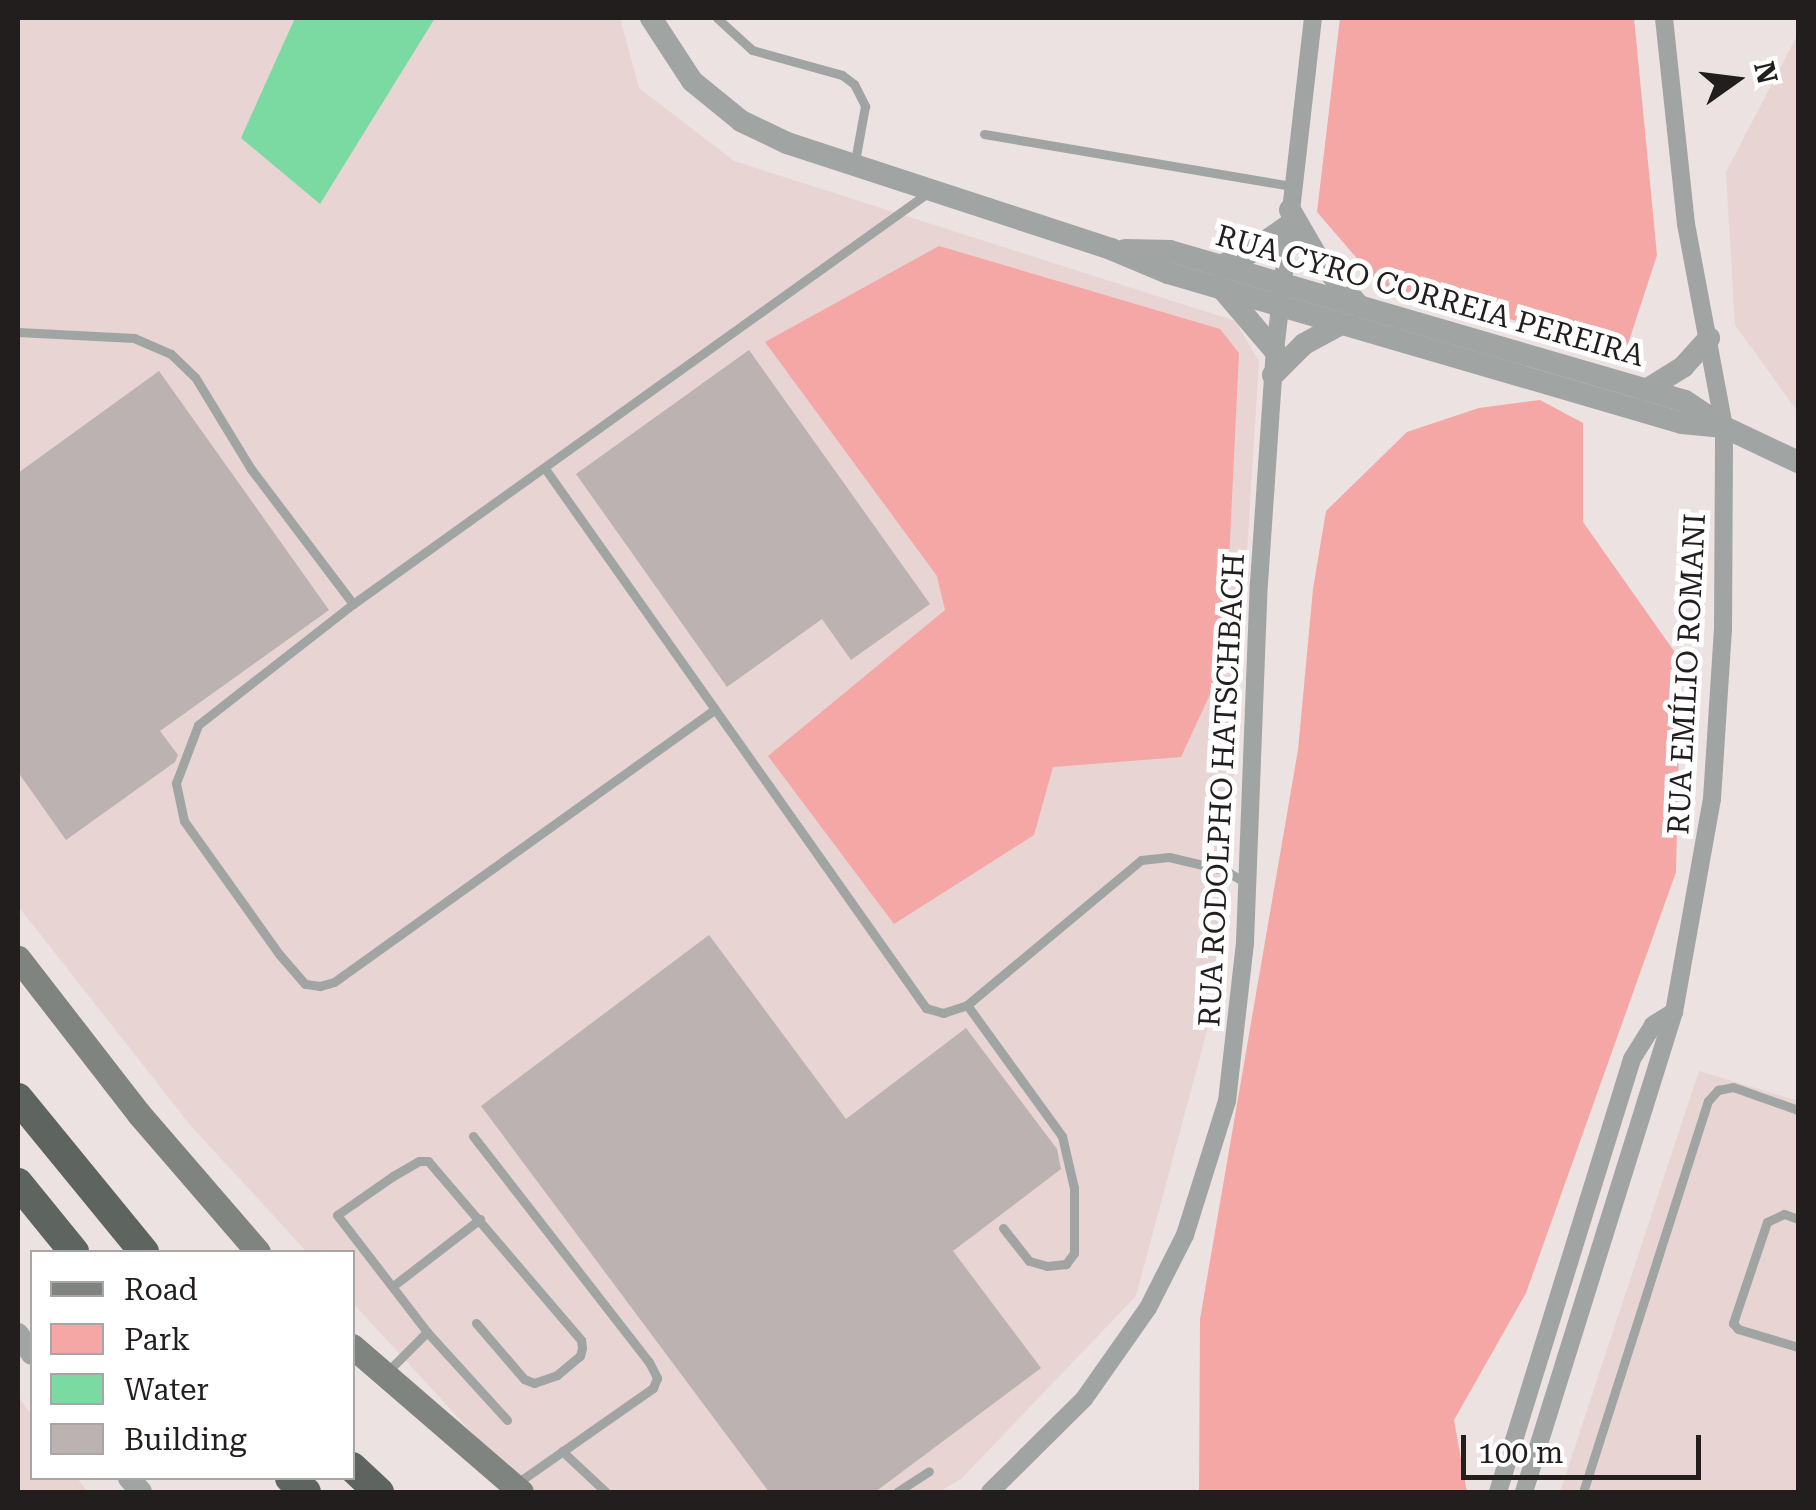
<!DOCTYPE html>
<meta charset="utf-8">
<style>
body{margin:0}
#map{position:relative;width:1816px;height:1510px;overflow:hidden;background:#ece2e2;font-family:"Roboto Serif",serif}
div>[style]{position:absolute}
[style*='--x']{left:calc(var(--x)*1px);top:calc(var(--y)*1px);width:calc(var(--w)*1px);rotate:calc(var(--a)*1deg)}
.built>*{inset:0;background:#e7d4d3}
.green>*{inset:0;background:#f4a7a4}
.water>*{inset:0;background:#7adaa2}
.building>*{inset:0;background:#bbb2b1}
.service>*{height:9px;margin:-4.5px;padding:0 4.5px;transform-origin:4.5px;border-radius:4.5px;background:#a0a4a2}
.minor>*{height:18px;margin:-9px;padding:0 9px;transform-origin:9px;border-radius:9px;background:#a0a4a2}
.tertiary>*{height:22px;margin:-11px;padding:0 11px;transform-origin:11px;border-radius:11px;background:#a0a4a2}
.secondary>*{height:25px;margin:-12.5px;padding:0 12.5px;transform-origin:12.5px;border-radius:12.5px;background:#7f8481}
.trunk>*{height:30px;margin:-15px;padding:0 15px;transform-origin:15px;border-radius:15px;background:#5e6460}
span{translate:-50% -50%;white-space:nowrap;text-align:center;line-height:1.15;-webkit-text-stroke:10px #fff;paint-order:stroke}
.street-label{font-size:30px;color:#221e1e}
.frame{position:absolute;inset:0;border:20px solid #221e1e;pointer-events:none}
.legend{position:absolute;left:30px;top:1250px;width:325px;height:230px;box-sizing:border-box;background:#fff;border:2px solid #a7a5a5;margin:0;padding:12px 18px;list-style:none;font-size:30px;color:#221e1e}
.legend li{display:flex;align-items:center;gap:20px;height:50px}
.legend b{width:50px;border:2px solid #a7a5a5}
.north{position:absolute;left:1686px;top:30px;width:100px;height:100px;-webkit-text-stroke:8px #fff;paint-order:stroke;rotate:76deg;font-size:28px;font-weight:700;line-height:40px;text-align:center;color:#221e1e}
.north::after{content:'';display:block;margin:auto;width:35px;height:45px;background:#221e1e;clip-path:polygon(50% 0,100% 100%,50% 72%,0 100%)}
.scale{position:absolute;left:1461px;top:1435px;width:240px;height:45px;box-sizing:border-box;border:5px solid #221e1e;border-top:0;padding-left:12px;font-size:30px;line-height:35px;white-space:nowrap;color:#221e1e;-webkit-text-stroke:8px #fff;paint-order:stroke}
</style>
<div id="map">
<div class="built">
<div style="clip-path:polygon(18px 18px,620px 18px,639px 88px,734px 161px,1235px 321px,1259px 361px,1220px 982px,1136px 1296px,961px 1479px,939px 1492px,537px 1492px,495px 1458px,353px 1303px,352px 1252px,307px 1252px,191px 1126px,18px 906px)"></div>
<div style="clip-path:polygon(1798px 34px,1798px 412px,1735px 325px,1726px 172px)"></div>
<div style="clip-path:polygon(1699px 1071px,1798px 1101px,1798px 1492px,1560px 1492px)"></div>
<div style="clip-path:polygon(18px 1396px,32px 1416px,32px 1478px,77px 1478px,88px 1492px,18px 1492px)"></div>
</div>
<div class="green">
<div style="clip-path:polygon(1340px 18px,1634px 18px,1657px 255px,1626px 350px,1380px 285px,1317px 212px)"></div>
<div style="clip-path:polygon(939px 246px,1220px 329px,1239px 353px,1224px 664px,1181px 757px,1053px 767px,1034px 835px,894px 924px,768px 756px,945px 610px,937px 576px,765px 342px)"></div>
<div style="clip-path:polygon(1540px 400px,1583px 423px,1583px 522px,1681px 661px,1676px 872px,1526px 1293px,1454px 1420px,1467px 1492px,1199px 1492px,1200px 1319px,1298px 750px,1313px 589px,1326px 511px,1407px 432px,1479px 408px)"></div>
</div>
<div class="water">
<div style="clip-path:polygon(295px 18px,435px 18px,320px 204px,241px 138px)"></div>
</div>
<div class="building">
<div style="clip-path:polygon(749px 350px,930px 604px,851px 660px,822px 619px,727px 687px,576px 474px)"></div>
<div style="clip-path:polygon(159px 371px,329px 610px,160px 731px,178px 755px,175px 762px,66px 840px,18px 772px,18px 473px)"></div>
<div style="clip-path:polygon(709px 935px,846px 1119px,966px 1028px,1057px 1149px,1061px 1169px,953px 1251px,1041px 1368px,875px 1492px,769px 1492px,481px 1106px)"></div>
</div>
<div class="service">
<div style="--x:717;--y:18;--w:47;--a:42.4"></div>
<div style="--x:752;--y:50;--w:93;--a:15.5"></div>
<div style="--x:842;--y:75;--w:15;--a:37"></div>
<div style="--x:854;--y:84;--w:25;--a:63"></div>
<div style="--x:865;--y:106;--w:56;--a:100.3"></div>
<div style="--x:984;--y:134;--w:313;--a:9.6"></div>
<div style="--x:18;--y:332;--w:116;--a:3"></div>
<div style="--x:134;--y:338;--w:40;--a:23.4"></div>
<div style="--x:171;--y:354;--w:33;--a:44"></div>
<div style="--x:195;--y:377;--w:108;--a:58.7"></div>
<div style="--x:251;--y:469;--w:169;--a:52.9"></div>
<div style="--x:546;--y:470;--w:659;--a:54.77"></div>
<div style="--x:926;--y:1008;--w:18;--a:16"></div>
<div style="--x:943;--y:1013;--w:25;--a:-18"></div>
<div style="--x:967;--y:1005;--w:226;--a:-39.8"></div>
<div style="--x:1141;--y:860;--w:28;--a:-6"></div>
<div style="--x:1169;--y:857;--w:57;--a:13.3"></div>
<div style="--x:1224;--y:870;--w:24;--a:30"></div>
<div style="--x:714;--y:710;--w:467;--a:144.4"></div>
<div style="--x:334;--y:982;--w:15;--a:164"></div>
<div style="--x:320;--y:986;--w:15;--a:-172"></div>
<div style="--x:305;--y:984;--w:40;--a:-131"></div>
<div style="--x:279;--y:954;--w:163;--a:-125.5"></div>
<div style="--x:184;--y:821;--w:39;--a:-102"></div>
<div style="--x:176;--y:783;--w:62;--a:-69.2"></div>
<div style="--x:198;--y:725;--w:197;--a:-38"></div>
<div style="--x:353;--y:604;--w:708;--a:-35.58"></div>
<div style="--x:967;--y:1005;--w:162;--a:54.1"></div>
<div style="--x:1062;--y:1136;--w:53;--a:77"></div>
<div style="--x:1074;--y:1188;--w:65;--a:90"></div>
<div style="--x:1074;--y:1253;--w:14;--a:126"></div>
<div style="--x:1066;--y:1264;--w:19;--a:174"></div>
<div style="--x:1047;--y:1266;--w:19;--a:-164"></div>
<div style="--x:1029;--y:1261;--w:42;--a:-128.2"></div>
<div style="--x:473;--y:1136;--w:286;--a:52.1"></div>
<div style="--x:649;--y:1362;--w:18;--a:63"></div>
<div style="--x:657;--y:1378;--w:11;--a:112"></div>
<div style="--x:653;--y:1388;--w:167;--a:145"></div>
<div style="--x:1798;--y:1219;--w:15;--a:-160"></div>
<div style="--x:1784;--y:1214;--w:19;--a:155"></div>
<div style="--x:1767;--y:1222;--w:107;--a:108.6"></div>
<div style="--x:1733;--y:1323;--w:8;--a:50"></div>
<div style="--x:1738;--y:1329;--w:63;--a:16.7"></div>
<div style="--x:393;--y:1286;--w:110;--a:-37.6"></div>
<div style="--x:476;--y:1323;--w:74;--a:49.4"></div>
<div style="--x:524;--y:1379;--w:11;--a:22"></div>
<div style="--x:534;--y:1383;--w:24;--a:-19"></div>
<div style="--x:557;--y:1375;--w:30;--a:-40"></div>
<div style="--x:580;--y:1356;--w:8;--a:-76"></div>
<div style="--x:582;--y:1348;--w:8;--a:-97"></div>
<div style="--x:581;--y:1340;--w:235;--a:-130.5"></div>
<div style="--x:428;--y:1161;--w:9;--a:180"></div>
<div style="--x:419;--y:1161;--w:30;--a:150"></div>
<div style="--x:393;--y:1176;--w:68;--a:145.1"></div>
<div style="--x:337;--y:1215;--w:148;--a:52.4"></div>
<div style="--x:427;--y:1332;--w:119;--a:47.7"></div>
<div style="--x:386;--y:1373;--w:58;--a:-45"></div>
<div style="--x:562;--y:1451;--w:60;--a:43"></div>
<div style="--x:1584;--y:1489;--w:407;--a:-72.3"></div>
<div style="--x:1708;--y:1101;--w:15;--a:-48"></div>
<div style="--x:1718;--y:1090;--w:15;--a:-11"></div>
<div style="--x:1733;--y:1087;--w:69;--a:19.5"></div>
<div style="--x:897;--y:1492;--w:38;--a:-33"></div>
</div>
<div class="minor">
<div style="--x:990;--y:1492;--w:132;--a:-44.7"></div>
<div style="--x:1084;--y:1399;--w:111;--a:-54.9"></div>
<div style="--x:1148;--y:1308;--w:82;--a:-63.1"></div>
<div style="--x:1185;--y:1235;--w:140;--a:-72.6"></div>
<div style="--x:1227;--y:1101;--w:160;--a:-83.5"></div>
<div style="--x:1245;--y:942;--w:359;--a:-87.8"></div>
<div style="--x:1259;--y:583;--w:233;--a:-86.1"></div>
<div style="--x:1275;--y:351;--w:335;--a:-83.5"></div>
<div style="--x:1498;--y:1492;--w:453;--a:-72.8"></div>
<div style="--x:1632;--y:1059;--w:40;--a:-58"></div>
<div style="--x:1653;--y:1025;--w:25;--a:-32"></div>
<div style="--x:1524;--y:1492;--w:503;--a:-72.65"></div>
<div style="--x:1674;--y:1012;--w:216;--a:-79.9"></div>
<div style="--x:1712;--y:799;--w:169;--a:-86.3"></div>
<div style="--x:1723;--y:630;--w:203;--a:-89.7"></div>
<div style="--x:1724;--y:427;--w:207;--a:-100.6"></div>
<div style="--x:1686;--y:224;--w:207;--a:-96.1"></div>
</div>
<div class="tertiary">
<div style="--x:651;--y:18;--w:75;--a:56.9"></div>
<div style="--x:692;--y:81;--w:63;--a:39.2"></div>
<div style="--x:741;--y:121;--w:51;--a:25.6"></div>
<div style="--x:787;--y:143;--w:341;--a:18.1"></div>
<div style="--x:1111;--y:249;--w:62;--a:22.8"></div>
<div style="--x:1168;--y:273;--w:535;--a:16.27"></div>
<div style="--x:1682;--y:423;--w:42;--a:5.4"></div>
<div style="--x:1290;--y:210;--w:58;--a:59.9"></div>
<div style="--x:1319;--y:260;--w:61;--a:49"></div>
<div style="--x:1125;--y:250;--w:45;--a:1.3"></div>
<div style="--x:1170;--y:251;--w:536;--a:16.24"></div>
<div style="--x:1685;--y:401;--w:47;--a:33.7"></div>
<div style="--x:1724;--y:427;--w:82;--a:25.3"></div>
<div style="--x:1220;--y:266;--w:30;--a:-23"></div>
<div style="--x:1248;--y:254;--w:50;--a:-35.3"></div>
<div style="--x:1224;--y:291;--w:79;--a:49.6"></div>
<div style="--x:1273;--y:375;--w:44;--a:-45"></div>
<div style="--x:1304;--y:344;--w:42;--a:-28.4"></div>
<div style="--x:1646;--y:390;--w:44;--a:-31.9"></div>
<div style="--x:1683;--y:367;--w:39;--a:-48"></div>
<div style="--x:18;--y:1334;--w:24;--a:55"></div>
<div style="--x:129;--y:1478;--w:18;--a:49"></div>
</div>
<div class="secondary">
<div style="--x:18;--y:958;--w:197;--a:52.2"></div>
<div style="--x:139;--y:1114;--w:182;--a:49.2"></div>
<div style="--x:352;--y:1346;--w:223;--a:40.8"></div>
</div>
<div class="trunk">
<div style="--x:18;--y:1098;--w:199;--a:50.7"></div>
<div style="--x:18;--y:1183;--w:89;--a:50.9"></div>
<div style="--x:352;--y:1467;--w:37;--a:43"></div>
<div style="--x:290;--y:1478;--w:21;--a:41"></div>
</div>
<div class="street-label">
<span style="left:1430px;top:296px;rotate:16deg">RUA CYRO CORREIA PEREIRA</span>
<span style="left:1687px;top:674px;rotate:-87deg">RUA EMÍLIO ROMANI</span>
<span style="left:1222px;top:790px;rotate:-87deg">RUA RODOLPHO HATSCHBACH</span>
</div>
<div class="frame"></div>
<ul class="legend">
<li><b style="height:12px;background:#7f8481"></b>Road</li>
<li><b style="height:28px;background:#f4a7a4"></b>Park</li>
<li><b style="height:28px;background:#7adaa2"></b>Water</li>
<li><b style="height:28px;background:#bbb2b1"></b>Building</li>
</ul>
<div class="north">N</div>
<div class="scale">100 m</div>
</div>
